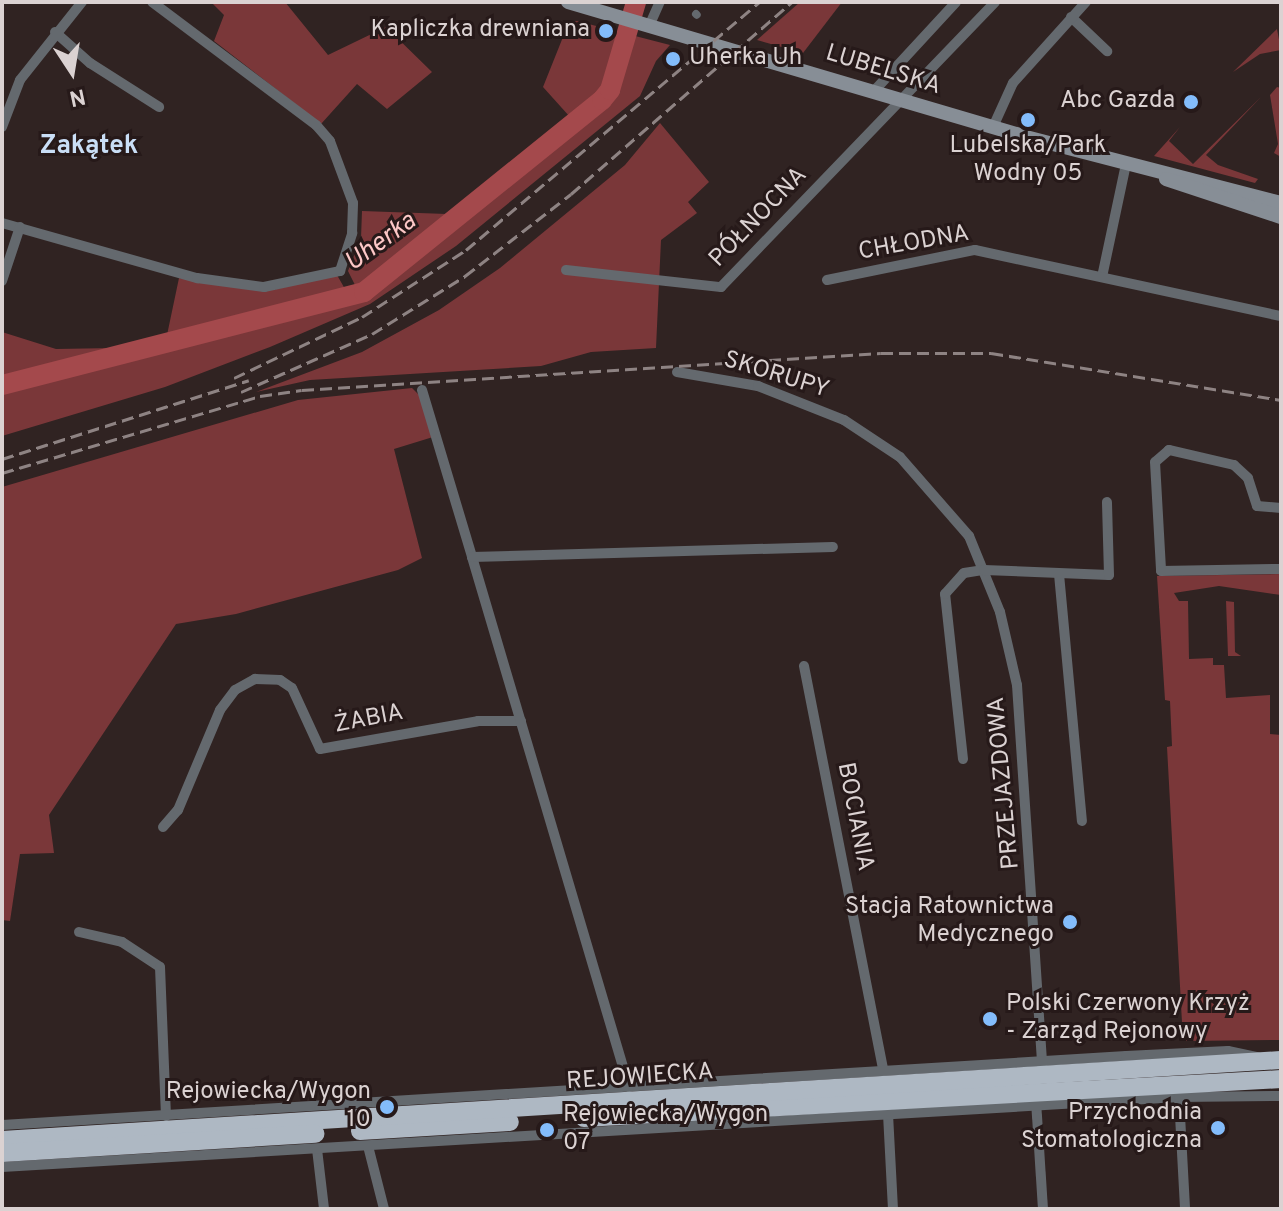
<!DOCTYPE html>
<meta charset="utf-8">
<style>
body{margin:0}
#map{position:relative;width:1283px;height:1211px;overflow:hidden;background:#302322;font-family:Overpass,sans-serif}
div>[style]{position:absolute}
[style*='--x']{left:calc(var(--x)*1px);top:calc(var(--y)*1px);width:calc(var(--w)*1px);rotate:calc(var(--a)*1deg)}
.green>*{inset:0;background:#7a3739}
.river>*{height:20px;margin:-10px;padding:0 10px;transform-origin:10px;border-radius:10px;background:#a4494c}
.pedestrian>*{height:8px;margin:-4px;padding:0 4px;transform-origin:4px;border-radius:4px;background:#64696e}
.minor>*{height:10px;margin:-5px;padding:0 5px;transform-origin:5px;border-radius:5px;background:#64696e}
.secondary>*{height:14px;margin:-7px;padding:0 7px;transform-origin:7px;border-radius:7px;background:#878e96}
.trunk>*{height:18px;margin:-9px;padding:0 9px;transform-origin:9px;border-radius:9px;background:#aeb8c3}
.rail>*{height:3px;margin-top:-1.5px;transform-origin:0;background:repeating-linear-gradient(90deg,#8e8383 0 12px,transparent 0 18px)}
.dots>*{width:22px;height:22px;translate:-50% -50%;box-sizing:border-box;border:4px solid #261919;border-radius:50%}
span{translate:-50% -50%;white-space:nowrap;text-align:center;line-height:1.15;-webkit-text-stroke:6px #261919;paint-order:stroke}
.poi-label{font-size:24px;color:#dbd2d2}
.right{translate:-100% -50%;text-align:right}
.left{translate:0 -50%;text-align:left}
.street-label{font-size:24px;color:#dbd2d2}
.neighbourhood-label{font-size:26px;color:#c9def6;font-weight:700}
.water-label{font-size:26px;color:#fdc8c7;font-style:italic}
.frame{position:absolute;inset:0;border:4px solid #dbd2d2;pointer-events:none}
.north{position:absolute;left:32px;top:32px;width:80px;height:80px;-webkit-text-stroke:6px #261919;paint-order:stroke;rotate:168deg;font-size:22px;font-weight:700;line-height:32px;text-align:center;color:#dbd2d2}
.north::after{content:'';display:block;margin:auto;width:28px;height:36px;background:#dbd2d2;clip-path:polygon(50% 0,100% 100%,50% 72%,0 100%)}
</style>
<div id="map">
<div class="green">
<div style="clip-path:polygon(211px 2px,285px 2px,328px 55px,386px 27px,432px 72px,387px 109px,357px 84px,321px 124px,214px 41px,224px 15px)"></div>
<div style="clip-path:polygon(800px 2px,842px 2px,803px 53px,757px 40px)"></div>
<div style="clip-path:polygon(577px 21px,670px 45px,656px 61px,640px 96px,456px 246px,370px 304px,270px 347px,165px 387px,2px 436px,2px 332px,56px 349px,114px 348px,167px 335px,179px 278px,272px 290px,337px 275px,345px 289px,355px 285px,348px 271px,361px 238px,362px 211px,447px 214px,570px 117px,543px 87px,569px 22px)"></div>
<div style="clip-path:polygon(1277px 29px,1281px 50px,1260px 54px,1233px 72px)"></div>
<div style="clip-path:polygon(1277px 87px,1281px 88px,1281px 157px,1274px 153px,1278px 144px,1270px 95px)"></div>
<div style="clip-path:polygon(1261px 97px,1206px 155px,1218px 165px,1258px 179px,1255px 183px,1154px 156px,1180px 127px,1169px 141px,1193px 164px)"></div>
<div style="clip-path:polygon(660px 123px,709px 182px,688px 202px,697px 213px,661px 240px,656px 348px,591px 352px,541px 366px,310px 380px,256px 392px,362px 352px,439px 310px,500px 268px,625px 165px)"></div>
<div style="clip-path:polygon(412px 388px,420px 396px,433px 437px,394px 449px,422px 558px,398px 570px,236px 614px,176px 624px,49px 815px,54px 853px,20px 854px,10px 921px,2px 920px,2px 487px,298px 400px)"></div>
<div style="clip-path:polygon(1281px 574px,1281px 595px,1219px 586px,1174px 593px,1179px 601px,1188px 601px,1189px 659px,1213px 658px,1213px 665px,1224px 665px,1226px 698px,1270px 695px,1270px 734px,1281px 735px,1281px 1040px,1183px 1041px,1167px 747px,1172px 746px,1170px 701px,1165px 700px,1157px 576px)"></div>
<div style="clip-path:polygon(1226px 601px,1234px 602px,1235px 652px,1241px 656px,1228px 656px)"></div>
</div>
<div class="river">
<div style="--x:2;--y:385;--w:374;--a:-14.4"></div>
<div style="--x:364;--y:292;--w:306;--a:-38.9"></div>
<div style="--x:602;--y:100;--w:13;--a:-51"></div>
<div style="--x:610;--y:90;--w:92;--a:-73.5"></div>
</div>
<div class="pedestrian">
<div style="--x:696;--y:14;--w:1;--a:45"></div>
</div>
<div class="minor">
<div style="--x:1071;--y:17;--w:50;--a:43.4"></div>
<div style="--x:650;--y:24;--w:24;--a:-66"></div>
<div style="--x:55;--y:32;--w:47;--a:41.5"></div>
<div style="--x:90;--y:63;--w:82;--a:32.5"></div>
<div style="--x:874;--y:91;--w:121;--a:-47.3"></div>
<div style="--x:2;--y:127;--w:50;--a:-69"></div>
<div style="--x:20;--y:80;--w:100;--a:-51.5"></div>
<div style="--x:993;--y:127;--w:48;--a:-65.6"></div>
<div style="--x:1013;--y:83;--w:109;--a:-48"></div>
<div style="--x:2;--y:223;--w:203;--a:15.8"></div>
<div style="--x:197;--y:278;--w:68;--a:7.7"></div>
<div style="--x:264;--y:287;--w:78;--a:-11.9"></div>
<div style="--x:340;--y:271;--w:40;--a:-72"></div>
<div style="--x:352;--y:233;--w:30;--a:-88"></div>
<div style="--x:353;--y:203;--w:66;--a:-110.4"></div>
<div style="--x:330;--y:141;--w:21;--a:-131"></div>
<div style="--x:316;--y:125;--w:205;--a:-143.1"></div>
<div style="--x:566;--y:270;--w:156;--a:6.3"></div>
<div style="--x:721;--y:287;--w:395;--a:-46.1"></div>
<div style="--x:1102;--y:277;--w:116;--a:-78"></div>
<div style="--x:827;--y:280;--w:151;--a:-11.5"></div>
<div style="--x:975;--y:250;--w:313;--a:12.2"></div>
<div style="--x:2;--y:281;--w:57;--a:-71.6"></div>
<div style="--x:677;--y:372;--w:82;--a:9.8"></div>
<div style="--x:758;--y:386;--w:92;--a:21.6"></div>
<div style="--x:844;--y:420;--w:67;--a:33.5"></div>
<div style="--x:900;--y:457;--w:105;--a:48.9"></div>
<div style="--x:969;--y:536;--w:82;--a:67.8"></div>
<div style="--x:1000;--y:612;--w:75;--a:76.9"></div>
<div style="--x:1017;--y:685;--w:382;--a:86.2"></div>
<div style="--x:422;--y:390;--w:174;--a:73.3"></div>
<div style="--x:1281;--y:508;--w:24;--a:-175"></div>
<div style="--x:1257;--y:506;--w:29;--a:-108"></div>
<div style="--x:1248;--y:478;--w:19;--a:-137"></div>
<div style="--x:1234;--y:465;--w:67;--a:-167"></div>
<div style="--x:1169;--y:450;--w:18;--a:139"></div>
<div style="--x:1155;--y:462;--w:109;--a:86.8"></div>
<div style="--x:1161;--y:571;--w:120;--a:-1"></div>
<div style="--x:1059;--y:574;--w:248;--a:84.7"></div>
<div style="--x:804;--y:666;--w:412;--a:78.9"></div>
<div style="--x:963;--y:759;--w:166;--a:-96.2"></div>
<div style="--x:945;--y:594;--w:28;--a:-48"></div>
<div style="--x:964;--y:573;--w:20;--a:-9"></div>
<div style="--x:984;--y:570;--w:125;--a:2.3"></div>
<div style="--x:1109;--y:575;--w:73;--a:-91.6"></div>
<div style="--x:163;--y:827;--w:23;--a:-49"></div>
<div style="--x:178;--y:810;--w:108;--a:-67.2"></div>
<div style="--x:220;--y:710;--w:25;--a:-53"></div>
<div style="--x:235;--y:690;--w:23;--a:-29"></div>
<div style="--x:255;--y:679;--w:25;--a:2"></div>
<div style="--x:280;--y:680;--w:14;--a:34"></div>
<div style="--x:292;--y:688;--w:67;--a:65.3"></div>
<div style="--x:320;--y:749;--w:160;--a:-10"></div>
<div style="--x:478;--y:721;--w:43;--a:0"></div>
<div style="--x:79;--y:932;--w:44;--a:13.1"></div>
<div style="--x:122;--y:942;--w:45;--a:33.3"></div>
<div style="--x:160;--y:967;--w:149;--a:87.7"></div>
<div style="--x:629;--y:1087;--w:553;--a:-106.5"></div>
<div style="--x:472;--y:557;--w:361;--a:-1.6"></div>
<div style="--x:1179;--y:1097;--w:112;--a:86.9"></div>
<div style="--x:1036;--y:1101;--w:108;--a:86.3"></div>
<div style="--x:888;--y:1114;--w:95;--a:87"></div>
<div style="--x:2;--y:1125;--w:1126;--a:-3.51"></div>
<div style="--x:1126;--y:1056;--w:102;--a:-2.8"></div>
<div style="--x:1228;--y:1051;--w:30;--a:12"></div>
<div style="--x:368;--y:1146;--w:65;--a:75.7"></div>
<div style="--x:317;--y:1149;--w:60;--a:83.3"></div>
<div style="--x:2;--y:1167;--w:1179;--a:-3.4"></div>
<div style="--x:1179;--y:1097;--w:102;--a:-0.6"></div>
</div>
<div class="secondary">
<div style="--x:568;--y:2;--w:473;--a:16.4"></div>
<div style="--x:1022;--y:136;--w:268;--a:14.5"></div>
<div style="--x:1166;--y:179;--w:121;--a:18.3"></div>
</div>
<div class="trunk">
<div style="--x:584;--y:1118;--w:698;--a:-3.2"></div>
<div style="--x:360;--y:1131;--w:150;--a:-3.4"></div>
<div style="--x:2;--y:1140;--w:1281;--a:-3.58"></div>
<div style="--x:2;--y:1153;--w:314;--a:-3.5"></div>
</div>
<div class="rail">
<div style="--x:234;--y:378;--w:142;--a:-25.5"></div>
<div style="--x:362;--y:317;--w:124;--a:-32.8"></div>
<div style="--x:466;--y:250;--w:384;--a:-40.2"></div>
<div style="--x:241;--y:392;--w:143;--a:-23.9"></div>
<div style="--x:372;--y:334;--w:110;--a:-31.9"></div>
<div style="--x:465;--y:276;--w:134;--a:-37.7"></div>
<div style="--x:571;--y:194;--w:293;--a:-41"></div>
<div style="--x:2;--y:459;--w:259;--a:-17.7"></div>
<div style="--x:2;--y:473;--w:269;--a:-16.6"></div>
<div style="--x:260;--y:396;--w:42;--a:-8.1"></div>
<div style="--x:302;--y:390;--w:580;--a:-3.66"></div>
<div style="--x:881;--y:353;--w:110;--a:0"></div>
<div style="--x:991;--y:353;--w:294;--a:9.2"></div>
</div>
<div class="dots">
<div style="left:606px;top:31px;background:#83bcfb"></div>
<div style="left:673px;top:59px;background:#83bcfb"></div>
<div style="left:1191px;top:102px;background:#83bcfb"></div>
<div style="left:1028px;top:120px;background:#83bcfb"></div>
<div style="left:1070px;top:922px;background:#83bcfb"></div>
<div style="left:990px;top:1019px;background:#83bcfb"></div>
<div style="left:387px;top:1107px;background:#83bcfb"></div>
<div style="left:1218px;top:1128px;background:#83bcfb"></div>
<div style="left:547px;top:1130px;background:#83bcfb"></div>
</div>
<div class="poi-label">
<span class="right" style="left:590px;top:31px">Kapliczka drewniana</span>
<span class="left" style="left:689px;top:59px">Uherka Uh</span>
<span class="right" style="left:1175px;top:102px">Abc Gazda</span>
<span style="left:1028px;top:161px">Lubelska/Park<br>Wodny 05</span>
<span class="right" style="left:1054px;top:922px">Stacja Ratownictwa<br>Medycznego</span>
<span class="left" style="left:1006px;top:1019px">Polski Czerwony Krzyż<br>- Zarząd Rejonowy</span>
<span class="right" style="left:371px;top:1107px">Rejowiecka/Wygon<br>10</span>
<span class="right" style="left:1202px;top:1128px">Przychodnia<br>Stomatologiczna</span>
<span class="left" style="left:563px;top:1130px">Rejowiecka/Wygon<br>07</span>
</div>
<div class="street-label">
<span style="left:883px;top:71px;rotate:17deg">LUBELSKA</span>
<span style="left:759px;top:218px;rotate:-46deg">PÓŁNOCNA</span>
<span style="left:914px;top:244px;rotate:-10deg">CHŁODNA</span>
<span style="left:776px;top:376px;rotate:17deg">SKORUPY</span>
<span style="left:369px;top:720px;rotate:-11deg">ŻABIA</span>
<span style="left:1005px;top:783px;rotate:-95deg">PRZEJAZDOWA</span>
<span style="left:854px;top:817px;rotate:79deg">BOCIANIA</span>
<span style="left:640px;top:1078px;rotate:-4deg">REJOWIECKA</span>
</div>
<div class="neighbourhood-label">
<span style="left:89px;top:147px">Zakątek</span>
</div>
<div class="water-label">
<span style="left:381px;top:243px;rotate:-36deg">Uherka</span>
</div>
<div class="frame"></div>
<div class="north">N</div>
</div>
